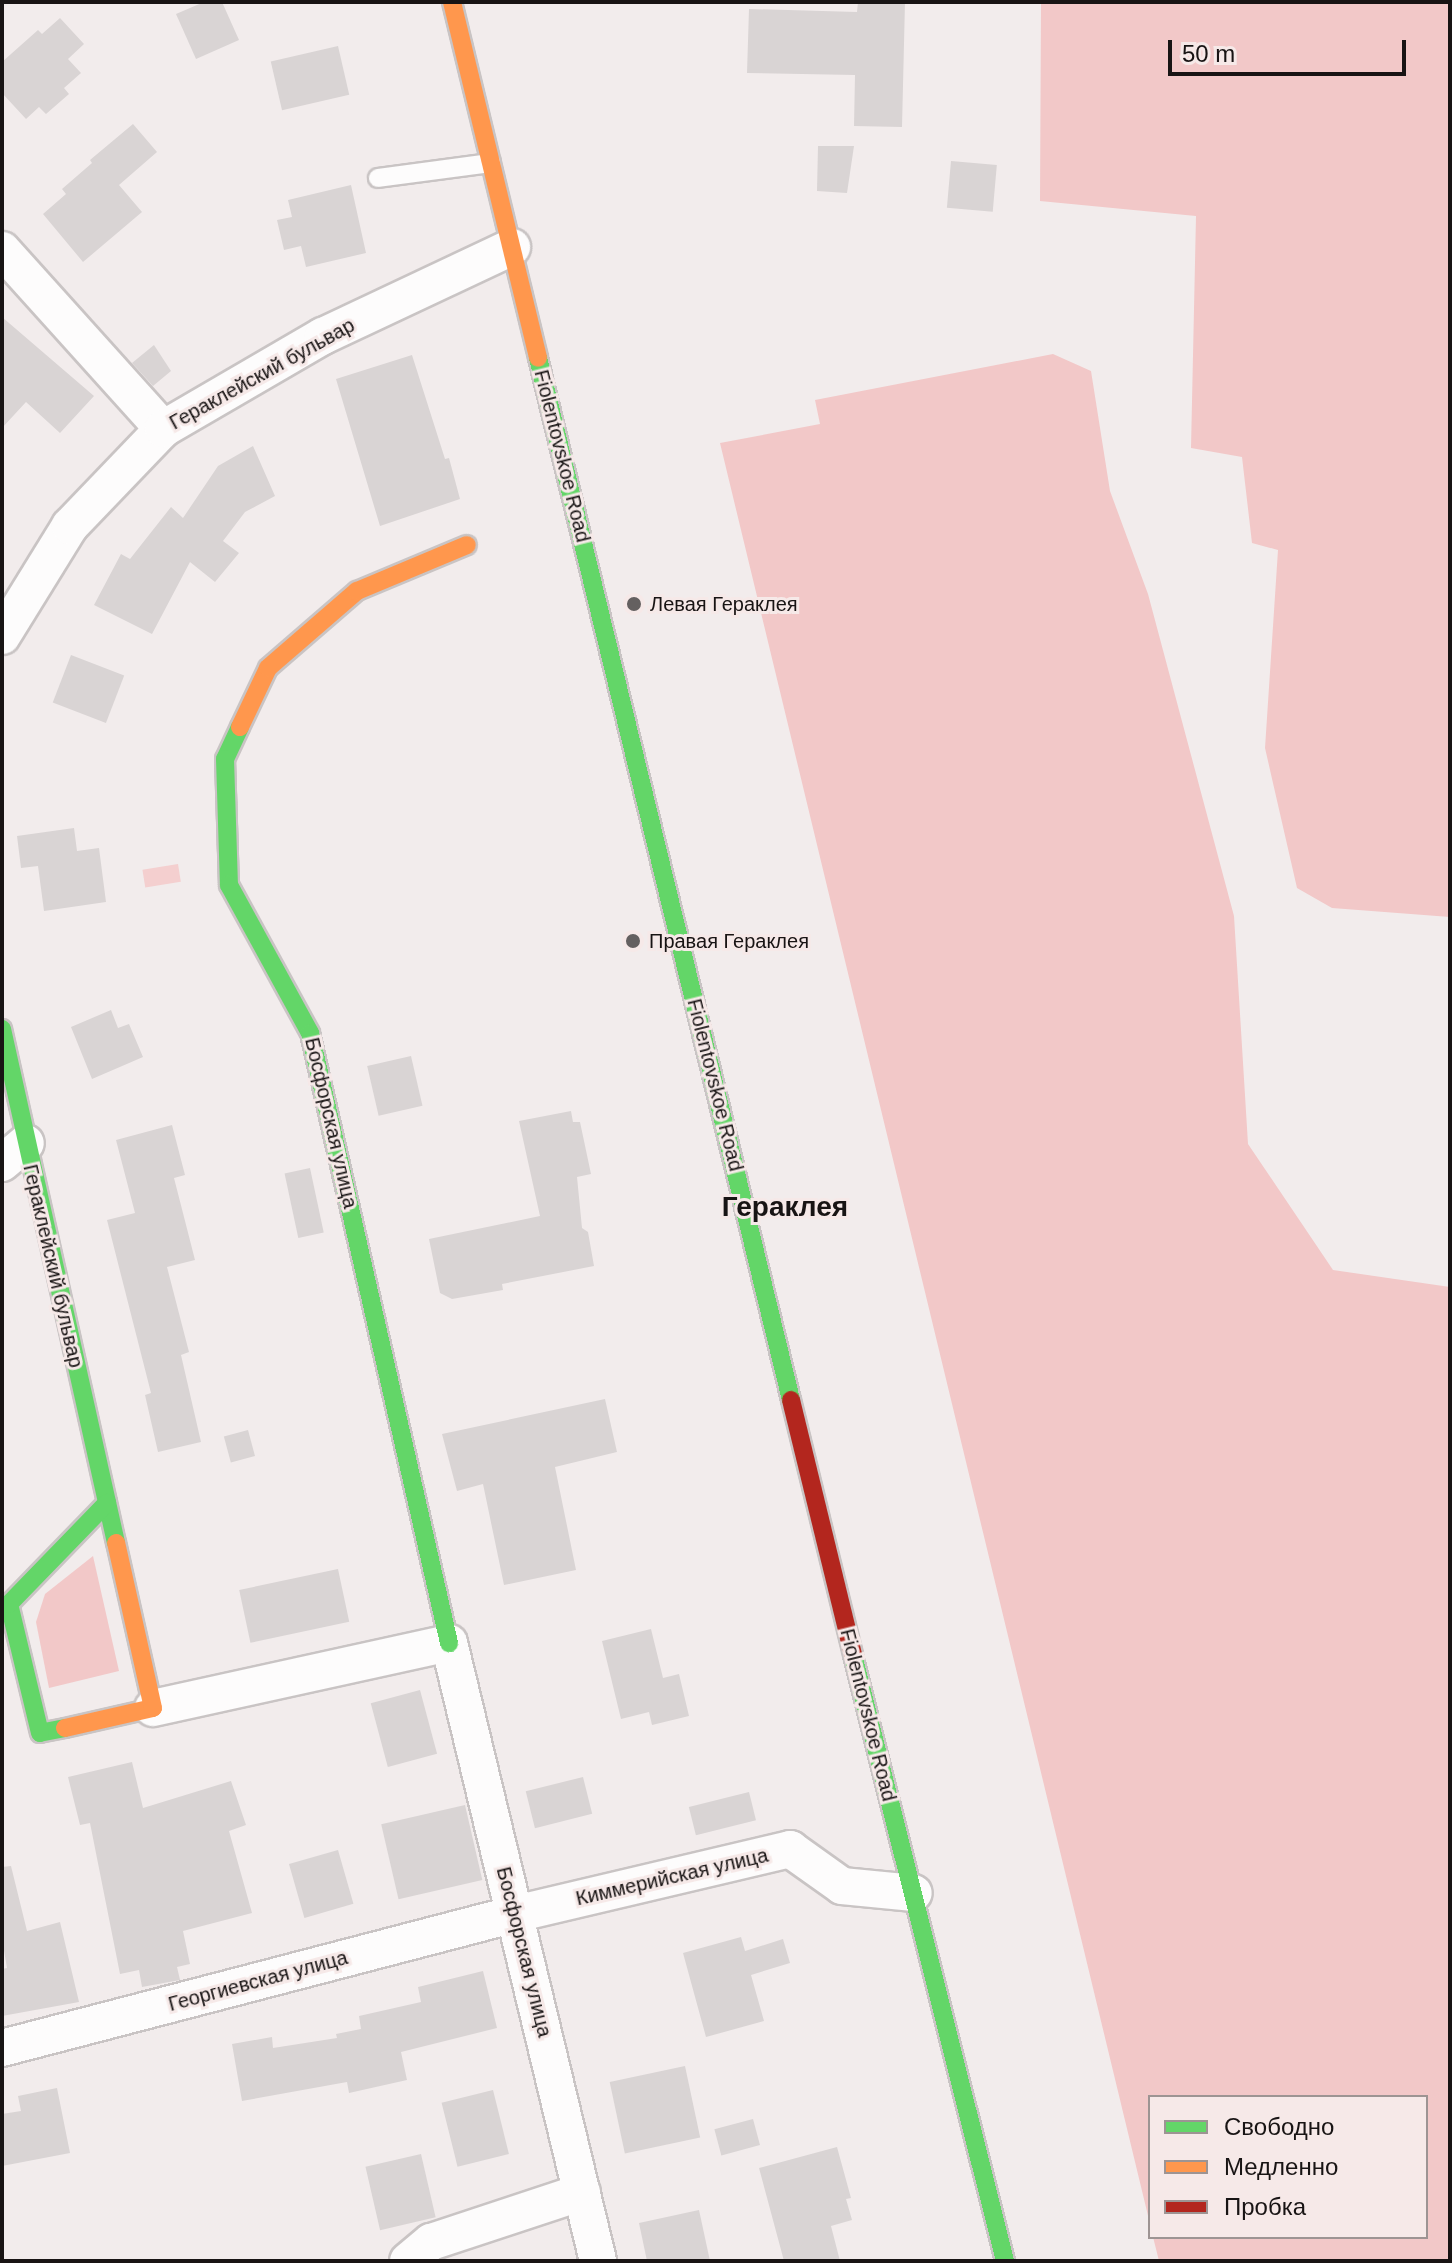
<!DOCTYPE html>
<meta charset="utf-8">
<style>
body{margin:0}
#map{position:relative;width:1452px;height:2263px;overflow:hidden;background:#f2ecec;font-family:Arial,sans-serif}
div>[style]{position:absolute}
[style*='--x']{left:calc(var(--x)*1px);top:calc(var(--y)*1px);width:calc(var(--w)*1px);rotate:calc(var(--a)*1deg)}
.green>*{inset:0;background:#f2c8c8}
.water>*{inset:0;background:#f4cfcf;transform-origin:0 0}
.building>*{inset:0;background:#d9d4d4;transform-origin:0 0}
.roads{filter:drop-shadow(2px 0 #c9c4c4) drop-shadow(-2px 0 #c9c4c4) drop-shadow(0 2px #c9c4c4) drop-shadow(0 -2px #c9c4c4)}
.lane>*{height:18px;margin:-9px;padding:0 9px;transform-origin:9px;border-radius:9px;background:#fdfcfc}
.street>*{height:36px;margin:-18px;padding:0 18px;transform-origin:18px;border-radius:18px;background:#fdfcfc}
.fast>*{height:18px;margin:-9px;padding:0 9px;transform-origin:9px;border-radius:9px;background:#63d668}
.slow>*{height:18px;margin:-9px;padding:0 9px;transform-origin:9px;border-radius:9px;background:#ff974d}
.jam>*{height:18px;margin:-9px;padding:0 9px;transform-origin:9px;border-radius:9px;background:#b3261e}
.dots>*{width:22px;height:22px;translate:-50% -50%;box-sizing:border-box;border:4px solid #f6e9e8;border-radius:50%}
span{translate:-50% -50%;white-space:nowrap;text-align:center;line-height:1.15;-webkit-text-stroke:6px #f6e9e8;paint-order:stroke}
.street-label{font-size:20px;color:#181414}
.poi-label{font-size:20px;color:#181414}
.left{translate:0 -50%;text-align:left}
.district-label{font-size:28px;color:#181414;font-weight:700}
.frame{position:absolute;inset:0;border:4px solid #181414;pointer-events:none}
.legend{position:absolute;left:1148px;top:2095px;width:280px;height:144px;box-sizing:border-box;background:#f6e9e8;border:2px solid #9d9493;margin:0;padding:10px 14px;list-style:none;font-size:24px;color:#181414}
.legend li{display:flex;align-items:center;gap:16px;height:40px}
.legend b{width:40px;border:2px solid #9d9493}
.scale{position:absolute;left:1168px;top:40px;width:238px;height:36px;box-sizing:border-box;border:4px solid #181414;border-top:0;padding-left:10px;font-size:24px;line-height:28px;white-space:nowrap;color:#181414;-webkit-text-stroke:6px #f6e9e8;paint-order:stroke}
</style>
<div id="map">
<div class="green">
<div style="clip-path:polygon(1041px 2px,1450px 2px,1450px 917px,1332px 908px,1297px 888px,1265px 748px,1278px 550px,1252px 543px,1242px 457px,1191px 448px,1196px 216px,1040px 201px)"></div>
<div style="clip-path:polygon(1053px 354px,1091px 371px,1110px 491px,1148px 594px,1234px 916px,1248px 1144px,1333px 1270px,1450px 1287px,1450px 2261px,1159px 2261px,1153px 2237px,1426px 2237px,1426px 2097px,1150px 2097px,1150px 2224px,720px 443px,820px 424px,815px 400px)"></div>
<div style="clip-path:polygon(93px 1556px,119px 1671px,49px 1688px,36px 1622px,45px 1594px)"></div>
</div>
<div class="water">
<div style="left:178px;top:864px;width:18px;height:36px;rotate:81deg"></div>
</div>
<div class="building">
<div style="clip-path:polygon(204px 2px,222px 2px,239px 40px,196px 59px,176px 14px)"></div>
<div style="clip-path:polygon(858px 2px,905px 2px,902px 127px,854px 126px,855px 75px,747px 73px,749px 9px,857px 12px)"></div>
<div style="clip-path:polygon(60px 18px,84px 44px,68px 59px,81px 73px,64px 88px,69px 94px,46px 114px,39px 107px,26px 119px,2px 93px,2px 62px,38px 30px,42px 34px)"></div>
<div style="left:338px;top:46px;width:50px;height:69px;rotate:77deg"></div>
<div style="clip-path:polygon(133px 124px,157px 152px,119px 185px,142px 212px,83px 262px,43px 214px,66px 194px,62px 189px,92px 163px,90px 160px)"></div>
<div style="clip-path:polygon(818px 146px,854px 146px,847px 193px,817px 191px)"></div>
<div style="left:951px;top:161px;width:46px;height:47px;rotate:5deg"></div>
<div style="clip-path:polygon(351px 185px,366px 253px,306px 267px,301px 246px,284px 250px,277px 220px,292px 217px,288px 200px)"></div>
<div style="clip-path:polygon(2px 317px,94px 396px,60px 433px,26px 402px,2px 428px)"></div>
<div style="clip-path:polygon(154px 345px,171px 371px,153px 386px,132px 363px)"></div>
<div style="clip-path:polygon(412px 355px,445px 459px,449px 458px,460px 499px,380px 526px,336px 379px)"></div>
<div style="clip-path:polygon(253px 446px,275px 496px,245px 512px,223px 541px,239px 553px,215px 582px,190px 562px,152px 634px,94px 605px,121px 554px,130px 559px,171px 507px,183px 518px,218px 466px)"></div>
<div style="left:71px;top:655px;width:57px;height:51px;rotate:21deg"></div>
<div style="clip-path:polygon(74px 828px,77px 851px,99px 848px,106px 902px,44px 911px,38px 866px,21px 868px,17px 836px)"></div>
<div style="clip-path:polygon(111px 1010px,118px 1028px,129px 1024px,143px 1057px,92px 1079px,71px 1027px)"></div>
<div style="left:411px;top:1056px;width:51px;height:45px;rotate:77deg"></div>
<div style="clip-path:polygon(571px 1111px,573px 1122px,580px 1122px,591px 1174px,577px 1177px,582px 1228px,588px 1232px,594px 1266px,502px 1284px,503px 1290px,452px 1299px,440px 1293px,429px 1239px,540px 1216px,519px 1121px)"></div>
<div style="clip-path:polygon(172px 1125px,185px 1175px,174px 1178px,195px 1260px,167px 1267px,189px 1352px,181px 1355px,201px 1442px,158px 1452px,145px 1395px,151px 1393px,107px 1220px,135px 1213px,116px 1140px)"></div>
<div style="left:310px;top:1168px;width:66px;height:26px;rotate:78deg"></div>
<div style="clip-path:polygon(605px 1399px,617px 1452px,555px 1467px,576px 1570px,504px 1585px,483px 1484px,457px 1491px,442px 1434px)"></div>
<div style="left:248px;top:1430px;width:27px;height:25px;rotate:75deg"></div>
<div style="left:338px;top:1569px;width:54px;height:101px;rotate:78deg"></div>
<div style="clip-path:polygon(651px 1629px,663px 1678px,679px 1674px,689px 1716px,652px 1725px,649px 1712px,621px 1719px,602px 1641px)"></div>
<div style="left:420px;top:1690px;width:66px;height:51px;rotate:75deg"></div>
<div style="clip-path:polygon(132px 1762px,143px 1808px,231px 1781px,246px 1825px,229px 1831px,252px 1913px,183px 1931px,190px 1964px,177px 1967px,180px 1980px,142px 1987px,139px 1970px,120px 1974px,90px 1823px,80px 1825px,68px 1777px)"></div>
<div style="left:583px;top:1777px;width:38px;height:59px;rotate:76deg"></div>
<div style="left:749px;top:1792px;width:29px;height:62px;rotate:76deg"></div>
<div style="left:465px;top:1805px;width:77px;height:86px;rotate:77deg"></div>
<div style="left:338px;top:1850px;width:56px;height:51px;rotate:74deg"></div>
<div style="clip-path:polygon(11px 1866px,27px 1931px,60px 1922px,79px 2002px,2px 2016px,2px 1969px,7px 1968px,2px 1939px,2px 1867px)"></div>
<div style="clip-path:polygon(741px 1937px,745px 1951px,783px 1939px,790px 1963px,751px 1975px,764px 2021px,706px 2037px,683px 1953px)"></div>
<div style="clip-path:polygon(483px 1971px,497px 2028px,401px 2052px,407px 2080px,349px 2093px,347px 2082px,242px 2101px,232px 2044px,272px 2037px,273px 2048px,337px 2038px,336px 2034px,361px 2029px,359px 2016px,421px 2002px,418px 1987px)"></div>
<div style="left:685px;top:2066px;width:73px;height:77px;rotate:78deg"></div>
<div style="clip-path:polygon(57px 2088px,70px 2153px,2px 2166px,2px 2114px,21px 2111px,18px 2096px)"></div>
<div style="left:493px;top:2090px;width:66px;height:53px;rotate:76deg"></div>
<div style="left:753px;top:2119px;width:27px;height:40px;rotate:75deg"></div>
<div style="clip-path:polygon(837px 2147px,851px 2198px,846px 2199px,852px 2220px,831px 2226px,840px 2261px,784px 2261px,759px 2168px)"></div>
<div style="left:421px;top:2154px;width:65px;height:57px;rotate:77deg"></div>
<div style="clip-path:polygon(699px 2210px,710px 2261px,647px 2261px,639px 2223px)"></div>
</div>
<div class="roads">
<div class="lane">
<div style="--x:378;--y:178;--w:114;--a:-7.6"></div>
</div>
<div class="street">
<div style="--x:2;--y:250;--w:241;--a:48"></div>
<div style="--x:2;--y:636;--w:129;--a:-58.3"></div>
<div style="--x:70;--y:526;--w:134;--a:-46.2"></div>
<div style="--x:163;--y:429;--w:185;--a:-30.2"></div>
<div style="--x:323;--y:336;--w:209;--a:-25.2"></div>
<div style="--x:2;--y:1163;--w:31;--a:-40"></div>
<div style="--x:153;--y:1708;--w:303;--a:-12.4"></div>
<div style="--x:449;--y:1643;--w:636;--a:76.44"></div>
<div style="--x:2;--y:2048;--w:530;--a:-14.64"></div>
<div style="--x:515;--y:1914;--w:283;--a:-13.3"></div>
<div style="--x:790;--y:1849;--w:64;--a:35.4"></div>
<div style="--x:842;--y:1886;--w:72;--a:5.6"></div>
<div style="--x:408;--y:2261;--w:30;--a:-40"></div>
<div style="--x:431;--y:2242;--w:159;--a:-18.3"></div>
</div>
<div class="fast">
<div style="--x:538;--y:358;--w:1072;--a:76.35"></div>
<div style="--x:240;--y:727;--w:35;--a:115"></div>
<div style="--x:225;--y:759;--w:126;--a:88.2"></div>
<div style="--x:229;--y:885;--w:169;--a:61.3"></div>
<div style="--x:310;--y:1033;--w:626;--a:77.16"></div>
<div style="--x:2;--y:1029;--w:526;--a:77.49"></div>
<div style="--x:853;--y:1655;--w:625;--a:75.92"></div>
<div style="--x:65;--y:1728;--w:25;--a:169"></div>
<div style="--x:40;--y:1733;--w:133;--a:-103.5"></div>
<div style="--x:9;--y:1604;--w:141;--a:-45.9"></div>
</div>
<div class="slow">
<div style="--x:452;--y:2;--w:366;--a:76.4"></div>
<div style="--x:240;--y:727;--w:65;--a:-64.6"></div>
<div style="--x:268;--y:668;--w:118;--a:-40.9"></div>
<div style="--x:357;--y:591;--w:119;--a:-22.7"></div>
<div style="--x:65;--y:1728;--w:90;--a:-12.8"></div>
<div style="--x:153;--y:1708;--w:169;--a:-102.6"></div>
</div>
<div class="jam">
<div style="--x:791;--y:1400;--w:262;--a:76.3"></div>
</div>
</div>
<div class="dots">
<div style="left:634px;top:604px;background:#646060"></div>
<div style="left:633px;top:941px;background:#646060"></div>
</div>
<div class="street-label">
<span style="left:262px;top:374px;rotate:-29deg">Гераклейский бульвар</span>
<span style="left:562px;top:456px;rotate:76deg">Fiolentovskoe Road</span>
<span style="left:715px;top:1085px;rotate:76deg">Fiolentovskoe Road</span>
<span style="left:331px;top:1123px;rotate:77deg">Босфорская улица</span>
<span style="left:53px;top:1266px;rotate:77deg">Гераклейский бульвар</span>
<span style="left:868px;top:1715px;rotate:76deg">Fiolentovskoe Road</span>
<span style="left:672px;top:1877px;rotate:-13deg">Киммерийская улица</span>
<span style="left:524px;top:1952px;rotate:76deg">Босфорская улица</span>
<span style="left:258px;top:1981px;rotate:-15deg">Георгиевская улица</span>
</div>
<div class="poi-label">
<span class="left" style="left:650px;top:604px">Левая Гераклея</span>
<span class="left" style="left:649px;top:941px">Правая Гераклея</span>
</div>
<div class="district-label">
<span style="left:785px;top:1207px">Гераклея</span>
</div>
<div class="frame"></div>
<ul class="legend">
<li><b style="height:10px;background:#63d668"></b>Свободно</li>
<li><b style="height:10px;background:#ff974d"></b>Медленно</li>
<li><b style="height:10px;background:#b3261e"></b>Пробка</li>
</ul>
<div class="scale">50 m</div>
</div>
